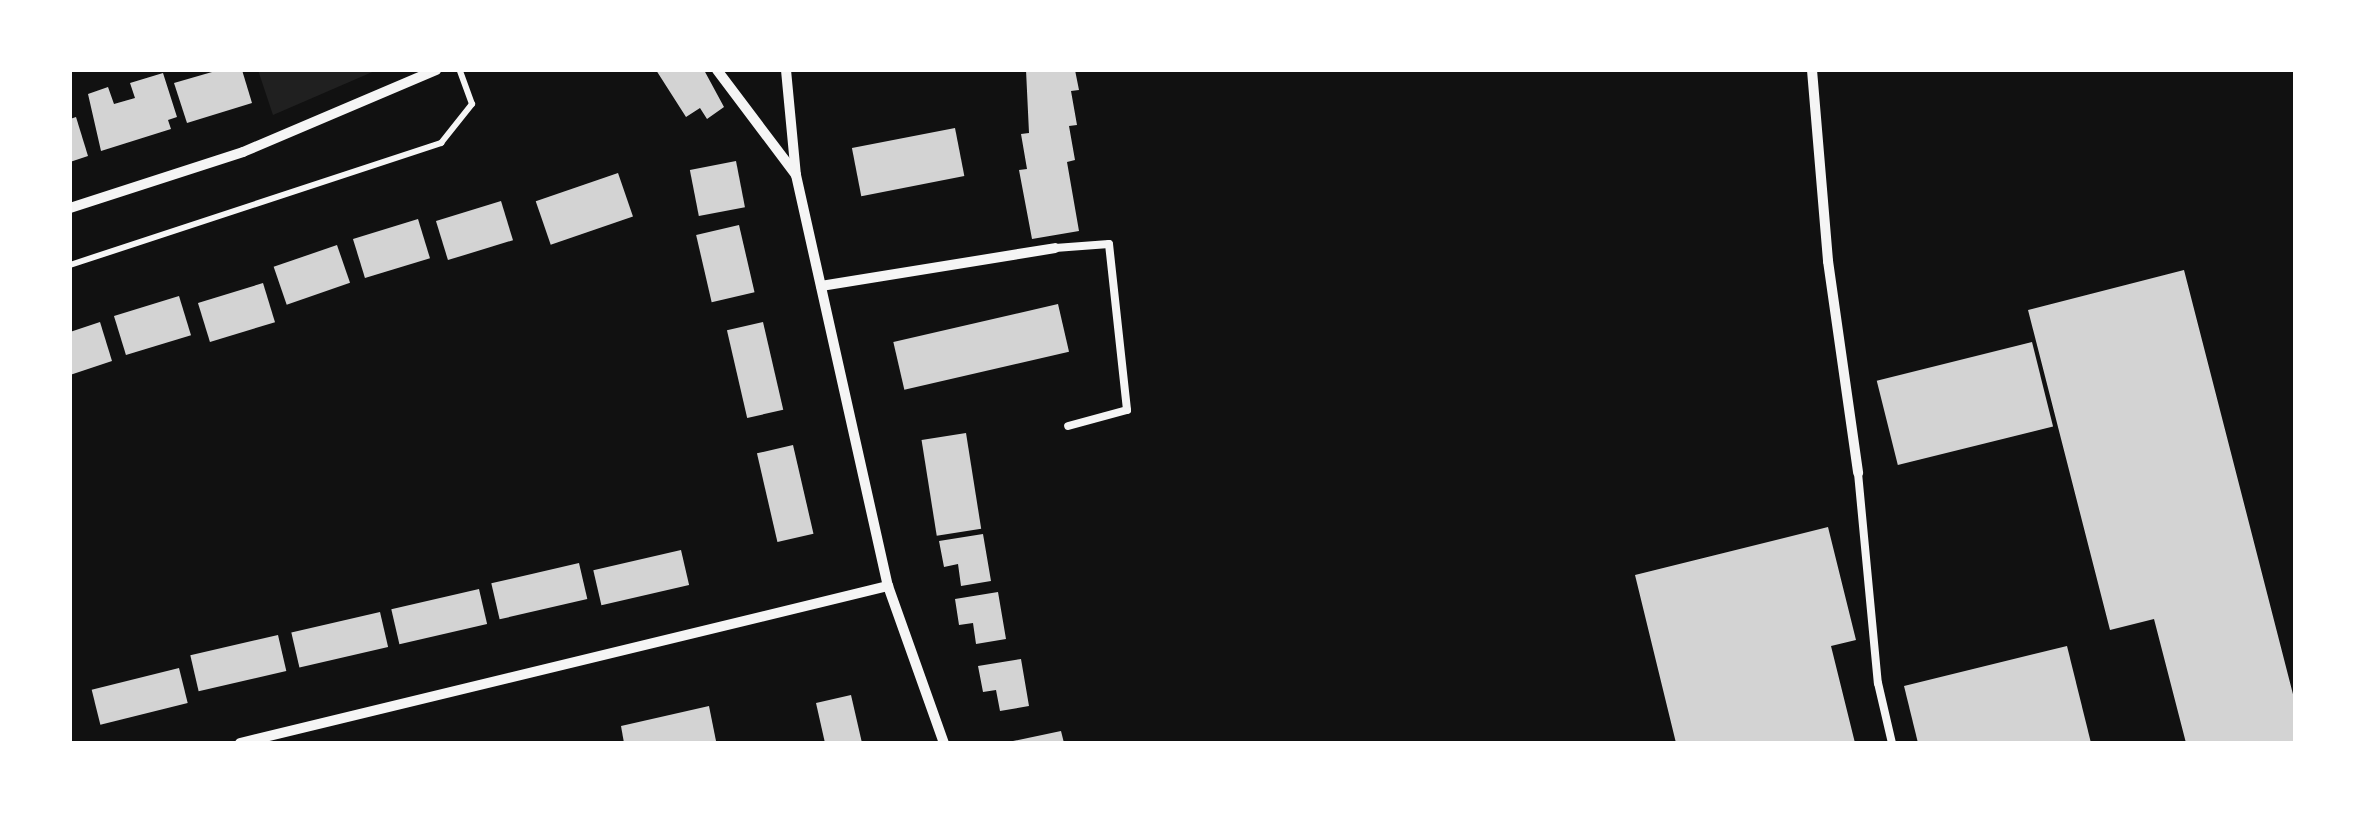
<!DOCTYPE html>
<style>
body{margin:0}
#map{position:relative;width:2365px;height:813px;overflow:hidden;background:#111;font-family:Spectral,serif}
div>[style]{position:absolute}
[style*='--x']{left:calc(var(--x)*1px);top:calc(var(--y)*1px);width:calc(var(--w)*1px);rotate:calc(var(--a)*1deg)}
.green>*{inset:0;background:#202020}
.building>*{inset:0;background:#d3d3d3;transform-origin:0 0}
.path>*{height:6px;margin:-3px;padding:0 3px;transform-origin:3px;border-radius:3px;background:#f5f5f5}
.service>*{height:8px;margin:-4px;padding:0 4px;transform-origin:4px;border-radius:4px;background:#f5f5f5}
.minor>*{height:10px;margin:-5px;padding:0 5px;transform-origin:5px;border-radius:5px;background:#f5f5f5}
span{translate:-50% -50%;white-space:nowrap;text-align:center;line-height:1.15;-webkit-text-stroke:9px #fff;paint-order:stroke}
.frame{position:absolute;inset:0;border:72px solid #fff;pointer-events:none}
</style>
<div id="map">
<div class="green">
<div style="clip-path:polygon(258px 70px,377px 70px,273px 115px)"></div>
</div>
<div class="building">
<div style="clip-path:polygon(219px 70px,242px 70px,252px 103px,187px 123px,174px 83px)"></div>
<div style="clip-path:polygon(656px 70px,704px 70px,724px 107px,707px 119px,700px 108px,686px 117px)"></div>
<div style="clip-path:polygon(1026px 70px,1075px 70px,1079px 90px,1071px 91px,1077px 125px,1069px 126px,1075px 160px,1067px 162px,1079px 231px,1032px 239px,1019px 170px,1027px 169px,1021px 134px,1029px 133px)"></div>
<div style="clip-path:polygon(163px 73px,177px 117px,168px 120px,171px 129px,101px 151px,88px 94px,108px 87px,114px 104px,135px 98px,130px 83px)"></div>
<div style="clip-path:polygon(76px 117px,88px 156px,70px 162px,70px 119px)"></div>
<div style="left:955px;top:128px;width:49px;height:105px;rotate:79deg"></div>
<div style="left:736px;top:161px;width:47px;height:47px;rotate:79deg"></div>
<div style="left:618px;top:173px;width:46px;height:87px;rotate:71deg"></div>
<div style="left:501px;top:201px;width:41px;height:68px;rotate:73deg"></div>
<div style="left:418px;top:219px;width:41px;height:68px;rotate:73deg"></div>
<div style="left:739px;top:225px;width:69px;height:44px;rotate:77deg"></div>
<div style="left:337px;top:245px;width:40px;height:67px;rotate:71deg"></div>
<div style="clip-path:polygon(2184px 270px,2295px 702px,2295px 743px,2186px 743px,2154px 619px,2110px 630px,2028px 310px)"></div>
<div style="left:263px;top:283px;width:41px;height:68px;rotate:73deg"></div>
<div style="left:179px;top:296px;width:41px;height:68px;rotate:73deg"></div>
<div style="left:1058px;top:304px;width:49px;height:169px;rotate:77deg"></div>
<div style="clip-path:polygon(100px 322px,112px 361px,70px 375px,70px 332px)"></div>
<div style="left:763px;top:322px;width:90px;height:37px;rotate:77deg"></div>
<div style="left:2032px;top:342px;width:87px;height:160px;rotate:76deg"></div>
<div style="left:966px;top:433px;width:97px;height:45px;rotate:81deg"></div>
<div style="left:793px;top:445px;width:91px;height:37px;rotate:77deg"></div>
<div style="clip-path:polygon(1828px 527px,1856px 640px,1831px 646px,1855px 743px,1676px 743px,1635px 575px)"></div>
<div style="clip-path:polygon(983px 534px,991px 581px,961px 586px,958px 564px,944px 567px,939px 541px)"></div>
<div style="left:681px;top:550px;width:36px;height:90px;rotate:77deg"></div>
<div style="left:579px;top:563px;width:37px;height:90px;rotate:77deg"></div>
<div style="left:479px;top:589px;width:36px;height:90px;rotate:77deg"></div>
<div style="clip-path:polygon(998px 592px,1006px 639px,976px 644px,973px 623px,959px 625px,955px 599px)"></div>
<div style="left:380px;top:612px;width:36px;height:91px;rotate:77deg"></div>
<div style="left:278px;top:635px;width:37px;height:90px;rotate:77deg"></div>
<div style="clip-path:polygon(2067px 646px,2091px 743px,1918px 743px,1904px 686px)"></div>
<div style="clip-path:polygon(1021px 659px,1029px 706px,1000px 711px,996px 690px,983px 692px,978px 666px)"></div>
<div style="left:179px;top:668px;width:36px;height:90px;rotate:76deg"></div>
<div style="clip-path:polygon(851px 695px,862px 743px,825px 743px,816px 703px)"></div>
<div style="clip-path:polygon(709px 706px,716px 741px,624px 743px,621px 726px)"></div>
<div style="clip-path:polygon(1061px 731px,1064px 743px,1013px 743px,1013px 741px)"></div>
</div>
<div class="path">
<div style="--x:70;--y:265;--w:391;--a:-18.2"></div>
<div style="--x:441;--y:143;--w:50;--a:-51.5"></div>
<div style="--x:472;--y:104;--w:35;--a:-110"></div>
</div>
<div class="service">
<div style="--x:1055;--y:248;--w:54;--a:-4.2"></div>
<div style="--x:1109;--y:244;--w:167;--a:83.8"></div>
<div style="--x:1127;--y:410;--w:61;--a:164.8"></div>
<div style="--x:1858;--y:473;--w:211;--a:84.6"></div>
<div style="--x:1878;--y:683;--w:62;--a:76.9"></div>
</div>
<div class="minor">
<div style="--x:717;--y:70;--w:131;--a:53"></div>
<div style="--x:786;--y:70;--w:105;--a:84.6"></div>
<div style="--x:796;--y:175;--w:421;--a:77.4"></div>
<div style="--x:888;--y:586;--w:167;--a:70.4"></div>
<div style="--x:1812;--y:70;--w:192;--a:85.2"></div>
<div style="--x:1828;--y:261;--w:214;--a:81.9"></div>
<div style="--x:70;--y:208;--w:182;--a:-17.9"></div>
<div style="--x:243;--y:152;--w:210;--a:-23"></div>
<div style="--x:821;--y:286;--w:237;--a:-9.2"></div>
<div style="--x:240;--y:743;--w:667;--a:-13.62"></div>
</div>
<div class="frame"></div>
</div>
